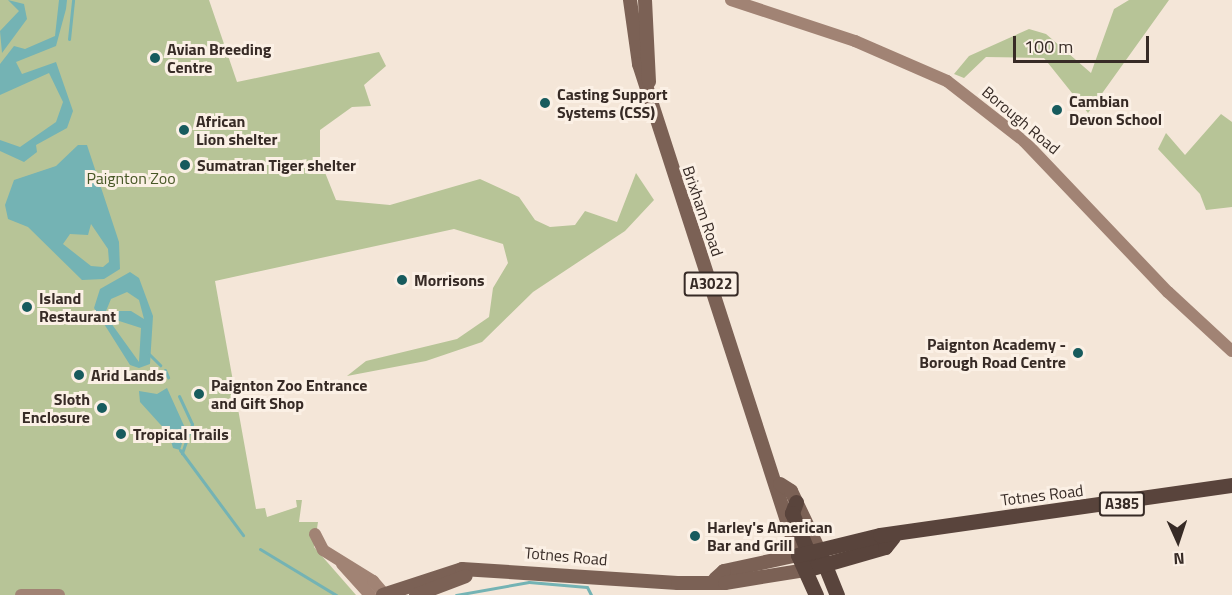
<!DOCTYPE html>
<style>
body{margin:0}
#map{position:relative;width:1232px;height:595px;overflow:hidden;background:#f4e6d8;font-family:"Titillium Web",sans-serif}
div>[style]{position:absolute}
[style*='--x']{left:calc(var(--x)*1px);top:calc(var(--y)*1px);width:calc(var(--w)*1px);rotate:calc(var(--a)*1deg)}
.green>*{inset:0;background:#b7c497}
.water>*{inset:0;background:#74b3b4}
.stream>*{height:3px;margin:-1.5px;padding:0 1.5px;transform-origin:1.5px;border-radius:1.5px;background:#74b3b4}
.secondary>*{height:12px;margin:-6px;padding:0 6px;transform-origin:6px;border-radius:6px;background:#a18374}
.primary>*{height:14px;margin:-7px;padding:0 7px;transform-origin:7px;border-radius:7px;background:#7b6155}
.highway>*{height:15px;margin:-7.5px;padding:0 7.5px;transform-origin:7.5px;border-radius:7.5px;background:#59443c}
.dots>*{width:16px;height:16px;translate:-50% -50%;box-sizing:border-box;border:3px solid #fbf0e5;border-radius:50%}
span{translate:-50% -50%;white-space:nowrap;text-align:center;line-height:1.15;-webkit-text-stroke:6px #fbf0e5;paint-order:stroke}
.shield-label span{padding:2px 4px;background:#fbf0e5;border:2px solid;border-radius:4px;-webkit-text-stroke-width:0}
.shield-label{font-size:15px;color:#372b26;font-weight:700}
.poi-label{font-size:16px;color:#372b26;font-weight:700}
.left{translate:0 -50%;text-align:left}
.right{translate:-100% -50%;text-align:right}
.street-label{font-size:16px;color:#372b26}
.park-label{font-size:16px;color:#485827}
.north{position:absolute;left:1148px;top:511px;width:60px;height:60px;-webkit-text-stroke:4px #fbf0e5;paint-order:stroke;rotate:177deg;font-size:16px;font-weight:700;line-height:24px;text-align:center;color:#372b26}
.north::after{content:'';display:block;margin:auto;width:21px;height:27px;background:#372b26;clip-path:polygon(50% 0,100% 100%,50% 72%,0 100%)}
.scale{position:absolute;left:1013px;top:36px;width:136px;height:27px;box-sizing:border-box;border:3px solid #372b26;border-top:0;padding-left:8px;font-size:18px;line-height:21px;white-space:nowrap;color:#372b26;-webkit-text-stroke:4px #fbf0e5;paint-order:stroke}
</style>
<div id="map">
<div class="green">
<div style="clip-path:polygon(0 0,209px 0,237px 82px,379px 52px,386px 66px,364px 85px,371px 106px,352px 107px,320px 130px,320px 160px,336px 200px,390px 205px,480px 179px,519px 197px,535px 220px,550px 227px,575px 225px,585px 211px,617px 222px,636px 173px,654px 200px,625px 231px,533px 292px,482px 342px,426px 361px,347px 376px,366px 361px,457px 339px,489px 317px,493px 288px,508px 263px,503px 244px,454px 229px,215px 281px,256px 509px,265px 508px,267px 517px,297px 507px,296px 500px,302px 500px,299px 522px,318px 522px,314px 547px,356px 595px,0 595px)"></div>
<div style="clip-path:polygon(1129px 0,1169px 0,1088px 113px,1044px 58px,986px 57px,964px 78px,954px 74px,969px 56px,1029px 29px,1046px 34px,1091px 73px,1114px 9px)"></div>
<div style="clip-path:polygon(1221px 114px,1232px 122px,1232px 207px,1206px 210px,1200px 194px,1158px 149px,1166px 133px,1185px 155px)"></div>
</div>
<div class="water">
<div style="clip-path:polygon(8px 0,24px 4px,27px 19px,2px 53px,0 31px,19px 11px)"></div>
<div style="clip-path:polygon(59px 0,67px 0,66px 9px,56px 46px,16px 62px,22px 74px,56px 62px,73px 111px,67px 128px,36px 145px,37px 152px,24px 162px,0 151px,0 140px,20px 147px,56px 122px,63px 102px,49px 73px,0 95px,0 64px,14px 46px,25px 49px,55px 36px)"></div>
<div style="clip-path:polygon(evenodd,78px 145px,87px 145px,119px 242px,120px 269px,104px 279px,82px 280px,28px 227px,8px 219px,5px 205px,14px 180px,56px 166px,78px 145px,91px 224px,108px 249px,109px 262px,103px 267px,91px 266px,63px 244px,70px 234px,88px 235px,91px 224px)"></div>
<div style="clip-path:polygon(evenodd,130px 272px,139px 278px,153px 316px,150px 364px,139px 368px,130px 365px,94px 308px,100px 289px,130px 272px,127px 292px,139px 300px,144px 319px,131px 311px,106px 311px,111px 299px,127px 292px,130px 272px,116px 320px,141px 328px,139px 362px,111px 323px,116px 320px)"></div>
<div style="clip-path:polygon(167px 388px,186px 430px,180px 450px,173px 448px,169px 434px,140px 402px,139px 391px,157px 394px)"></div>
</div>
<div class="stream">
<div style="--x:69;--y:39;--w:39;--a:-84"></div>
<div style="--x:149;--y:354;--w:16;--a:45"></div>
<div style="--x:165;--y:370;--w:8;--a:67"></div>
<div style="--x:179;--y:396;--w:31;--a:65"></div>
<div style="--x:192;--y:424;--w:31;--a:109"></div>
<div style="--x:180;--y:450;--w:106;--a:53.5"></div>
<div style="--x:260;--y:549;--w:89;--a:31.2"></div>
<div style="--x:456;--y:595;--w:74;--a:-10.1"></div>
<div style="--x:529;--y:582;--w:58;--a:4.9"></div>
<div style="--x:587;--y:587;--w:9;--a:63"></div>
</div>
<div class="secondary">
<div style="--x:731;--y:0;--w:131;--a:18.3"></div>
<div style="--x:855;--y:41;--w:100;--a:23.5"></div>
<div style="--x:947;--y:81;--w:98;--a:37.9"></div>
<div style="--x:1024;--y:141;--w:209;--a:46.4"></div>
<div style="--x:1168;--y:292;--w:87;--a:42.7"></div>
<div style="--x:315;--y:534;--w:18;--a:63"></div>
<div style="--x:323;--y:550;--w:59;--a:31.8"></div>
<div style="--x:373;--y:581;--w:18;--a:49"></div>
<div style="--x:342;--y:564;--w:42;--a:47.9"></div>
<div style="--x:21;--y:595;--w:38;--a:0"></div>
</div>
<div class="primary">
<div style="--x:630;--y:0;--w:65;--a:82"></div>
<div style="--x:639;--y:64;--w:516;--a:72.06"></div>
<div style="--x:798;--y:555;--w:76;--a:167.8"></div>
<div style="--x:724;--y:571;--w:12;--a:138"></div>
<div style="--x:645;--y:0;--w:82;--a:87.2"></div>
<div style="--x:780;--y:484;--w:13;--a:32"></div>
<div style="--x:791;--y:491;--w:65;--a:64.6"></div>
<div style="--x:383;--y:595;--w:83;--a:-18.2"></div>
<div style="--x:462;--y:569;--w:216;--a:3.7"></div>
<div style="--x:678;--y:583;--w:47;--a:0"></div>
<div style="--x:725;--y:583;--w:81;--a:-9.2"></div>
<div style="--x:416;--y:595;--w:53;--a:-20.8"></div>
</div>
<div class="highway">
<div style="--x:796;--y:502;--w:12;--a:110"></div>
<div style="--x:792;--y:513;--w:53;--a:67.8"></div>
<div style="--x:822;--y:558;--w:40;--a:68"></div>
<div style="--x:805;--y:570;--w:83;--a:-16"></div>
<div style="--x:885;--y:547;--w:13;--a:-51"></div>
<div style="--x:816;--y:595;--w:44;--a:-114.2"></div>
<div style="--x:798;--y:555;--w:84;--a:-13.7"></div>
<div style="--x:880;--y:535;--w:356;--a:-8.1"></div>
</div>
<div class="dots">
<div style="left:155px;top:58px;background:#175b5d"></div>
<div style="left:545px;top:103px;background:#175b5d"></div>
<div style="left:1057px;top:110px;background:#175b5d"></div>
<div style="left:184px;top:130px;background:#175b5d"></div>
<div style="left:185px;top:165px;background:#175b5d"></div>
<div style="left:402px;top:280px;background:#175b5d"></div>
<div style="left:27px;top:307px;background:#175b5d"></div>
<div style="left:1078px;top:353px;background:#175b5d"></div>
<div style="left:79px;top:375px;background:#175b5d"></div>
<div style="left:199px;top:394px;background:#175b5d"></div>
<div style="left:102px;top:408px;background:#175b5d"></div>
<div style="left:121px;top:434px;background:#175b5d"></div>
<div style="left:695px;top:536px;background:#175b5d"></div>
</div>
<div class="shield-label">
<span style="left:711px;top:284px">A3022</span>
<span style="left:1122px;top:504px">A385</span>
</div>
<div class="poi-label">
<span class="left" style="left:167px;top:58px">Avian Breeding<br>Centre</span>
<span class="left" style="left:557px;top:103px">Casting Support<br>Systems (CSS)</span>
<span class="left" style="left:1069px;top:110px">Cambian<br>Devon School</span>
<span class="left" style="left:196px;top:130px">African<br>Lion shelter</span>
<span class="left" style="left:197px;top:165px">Sumatran Tiger shelter</span>
<span class="left" style="left:414px;top:280px">Morrisons</span>
<span class="left" style="left:39px;top:307px">Island<br>Restaurant</span>
<span class="right" style="left:1066px;top:353px">Paignton Academy -<br>Borough Road Centre</span>
<span class="left" style="left:91px;top:375px">Arid Lands</span>
<span class="left" style="left:211px;top:394px">Paignton Zoo Entrance<br>and Gift Shop</span>
<span class="right" style="left:90px;top:408px">Sloth<br>Enclosure</span>
<span class="left" style="left:133px;top:434px">Tropical Trails</span>
<span class="left" style="left:707px;top:536px">Harley's American<br>Bar and Grill</span>
</div>
<div class="street-label">
<span style="left:1021px;top:120px;rotate:40deg">Borough Road</span>
<span style="left:703px;top:211px;rotate:71deg">Brixham Road</span>
<span style="left:1042px;top:495px;rotate:-7deg">Totnes Road</span>
<span style="left:566px;top:556px;rotate:5deg">Totnes Road</span>
</div>
<div class="park-label">
<span style="left:131px;top:178px">Paignton Zoo</span>
</div>
<div class="north">N</div>
<div class="scale">100 m</div>
</div>
